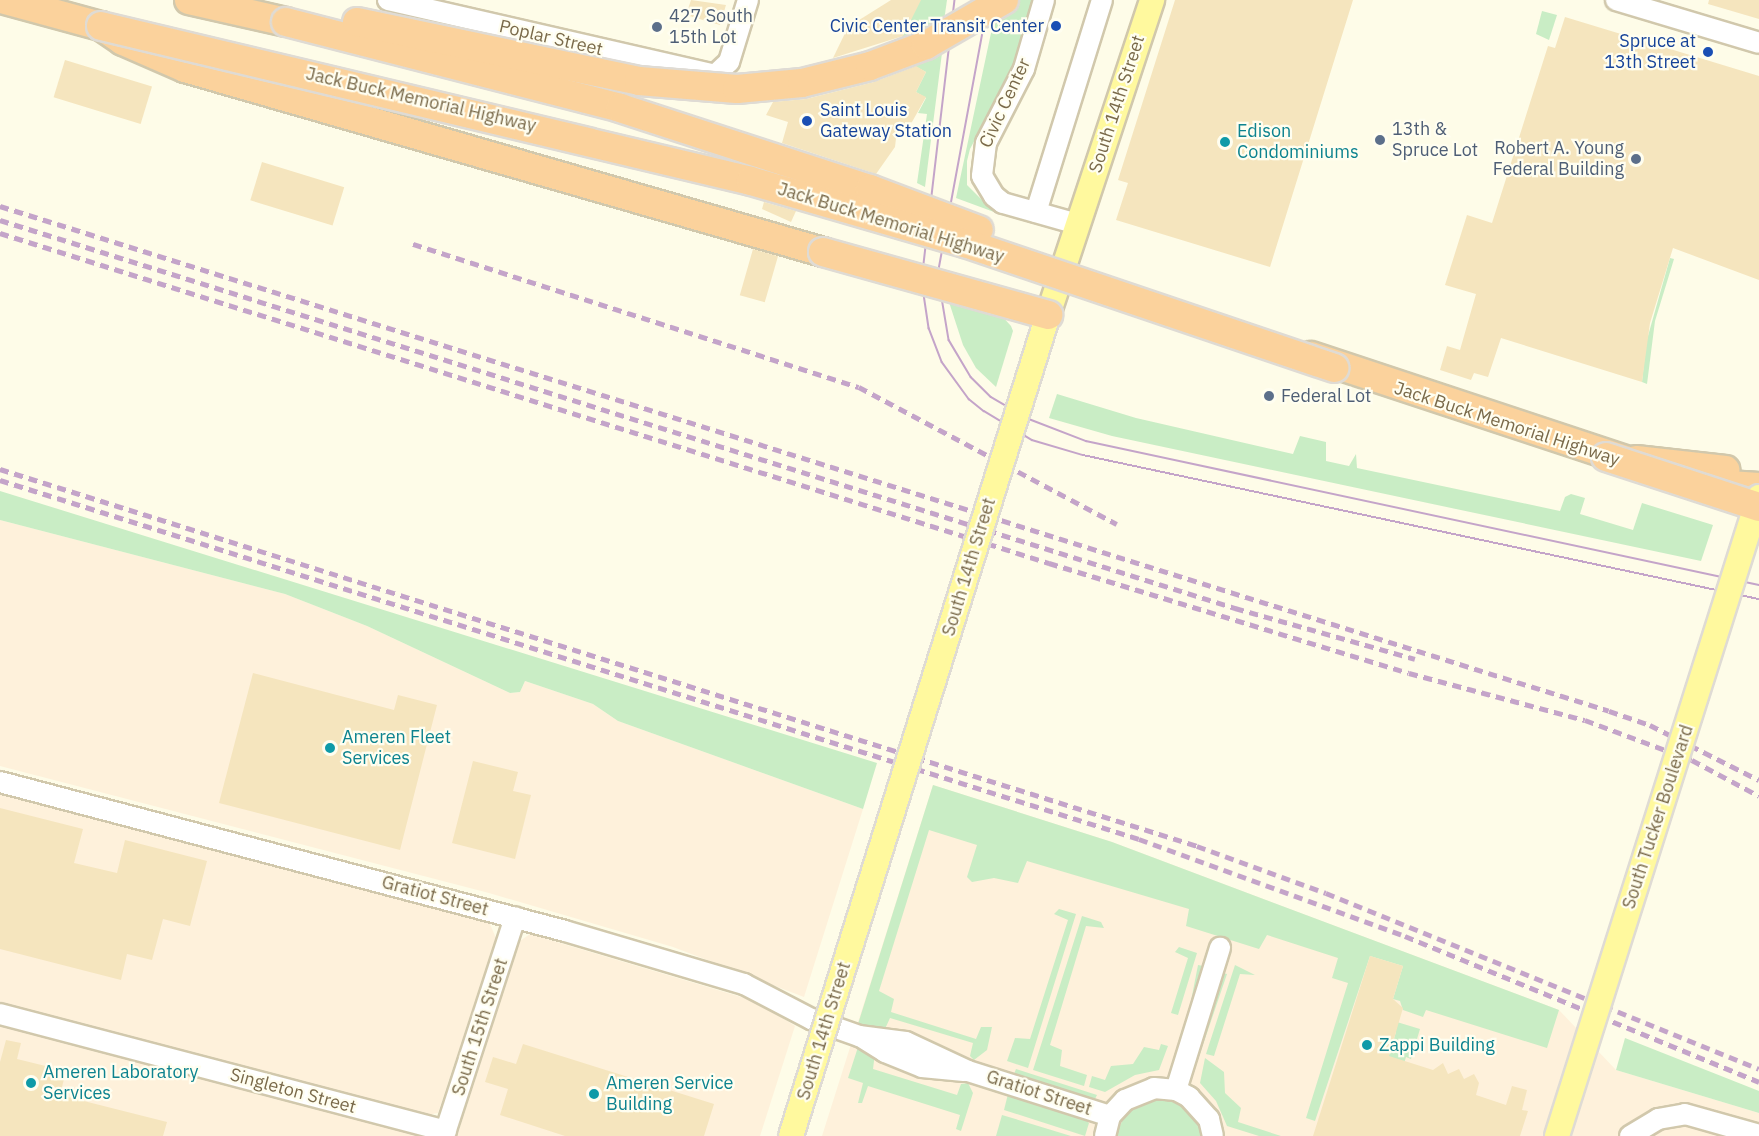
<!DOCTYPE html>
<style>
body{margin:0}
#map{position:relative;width:1759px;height:1136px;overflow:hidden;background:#fefce8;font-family:"IBM Plex Sans",sans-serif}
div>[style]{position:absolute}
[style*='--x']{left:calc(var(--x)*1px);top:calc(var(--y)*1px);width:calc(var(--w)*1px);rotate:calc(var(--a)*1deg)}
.commercial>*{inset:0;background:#fef1db}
.green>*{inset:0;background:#c9edc5;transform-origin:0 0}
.building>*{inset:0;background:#f5e5be;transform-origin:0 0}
.roads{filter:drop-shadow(2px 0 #d1c8ac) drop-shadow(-2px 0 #d1c8ac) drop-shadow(0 2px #d1c8ac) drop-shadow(0 -2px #d1c8ac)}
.minor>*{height:20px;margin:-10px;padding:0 10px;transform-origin:10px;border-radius:10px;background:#fff}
.major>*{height:24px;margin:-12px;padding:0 12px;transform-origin:12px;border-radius:12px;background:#fff99e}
.highway>*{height:28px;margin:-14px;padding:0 14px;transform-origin:14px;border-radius:14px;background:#fbd29c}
.tram>*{height:1.5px;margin:-0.75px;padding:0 0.75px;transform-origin:0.75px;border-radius:0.75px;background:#c4a4c9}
.rail>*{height:4.5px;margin-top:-2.25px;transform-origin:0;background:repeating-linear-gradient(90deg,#c4a4c9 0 9px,transparent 0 15px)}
.bridges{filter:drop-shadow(2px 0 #dfdbd4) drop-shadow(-2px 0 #dfdbd4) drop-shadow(0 2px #dfdbd4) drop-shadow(0 -2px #dfdbd4)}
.major-bridge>*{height:24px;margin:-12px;padding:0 12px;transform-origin:12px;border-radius:12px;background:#fff99e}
.highway-bridge>*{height:28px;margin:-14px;padding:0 14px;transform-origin:14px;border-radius:14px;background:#fbd29c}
.dots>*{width:16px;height:16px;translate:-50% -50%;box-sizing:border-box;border:3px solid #fffef0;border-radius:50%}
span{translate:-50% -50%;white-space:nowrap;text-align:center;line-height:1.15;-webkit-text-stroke:4.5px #fffef0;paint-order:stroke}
.service-label{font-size:18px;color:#4e5e75}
.left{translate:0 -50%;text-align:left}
.right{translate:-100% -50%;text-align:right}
.transit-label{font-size:18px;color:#164399}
.street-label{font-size:18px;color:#7a6a4a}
.culture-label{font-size:18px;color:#0d838f}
</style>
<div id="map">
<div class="commercial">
<div style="clip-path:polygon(0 520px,285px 594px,367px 626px,510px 693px,520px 692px,525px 681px,593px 704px,618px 721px,863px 809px,804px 997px,673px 947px,489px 893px,0 766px)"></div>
<div style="clip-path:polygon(933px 785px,1112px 842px,1559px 1010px,1616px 1070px,1759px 1113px,1759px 1136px,822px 1136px)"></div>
<div style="clip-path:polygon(0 794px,489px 922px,496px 938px,438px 1113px,427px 1115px,0 1004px)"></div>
<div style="clip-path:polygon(530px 934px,758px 1002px,795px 1026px,760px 1136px,457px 1136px,520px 941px)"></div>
<div style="clip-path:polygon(0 1026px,420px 1134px,424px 1136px,0 1136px)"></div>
</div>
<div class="green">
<div style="clip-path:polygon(920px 0,947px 0,944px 21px,899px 43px)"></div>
<div style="clip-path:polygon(998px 0,1035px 0,1015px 64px,970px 149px,967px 161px,967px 185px,994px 212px,956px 198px)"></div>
<div style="clip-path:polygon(1542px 11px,1557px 15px,1549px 40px,1536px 34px)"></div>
<div style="clip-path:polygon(943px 45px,925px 187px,917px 183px,927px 114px,918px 113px,926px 98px,916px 92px,926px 72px,907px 62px)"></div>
<div style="clip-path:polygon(1670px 258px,1674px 259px,1655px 321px,1647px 384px,1642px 382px,1646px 343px)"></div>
<div style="clip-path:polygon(948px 299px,1000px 314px,1011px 326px,1013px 331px,996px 387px,976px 368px,963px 345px)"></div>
<div style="clip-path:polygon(1057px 394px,1136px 418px,1293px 454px,1300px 436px,1326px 442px,1326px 461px,1349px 466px,1356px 454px,1357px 468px,1560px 511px,1565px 497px,1571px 494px,1585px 498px,1580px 514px,1633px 530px,1642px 503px,1713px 525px,1701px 561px,1112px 436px,1049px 418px)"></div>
<div style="clip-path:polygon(0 491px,877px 763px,863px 809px,618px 721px,593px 704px,525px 681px,520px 692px,510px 693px,367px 626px,285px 594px,0 520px)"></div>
<div style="clip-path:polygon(933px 785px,1112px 842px,1559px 1010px,1547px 1048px,1426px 1010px,1423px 1017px,1403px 1010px,1400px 1001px,1393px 999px,1403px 966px,1370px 956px,1310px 1136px,1315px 1121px,1306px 1118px,1348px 983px,1332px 978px,1338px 958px,1267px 935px,1259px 949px,1186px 926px,1189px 909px,1027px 861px,1018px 883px,994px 878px,972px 882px,967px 877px,977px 845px,929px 830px,879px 991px,894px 999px,891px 1012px,976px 1039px,981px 1027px,992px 1027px,987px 1050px,974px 1060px,970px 1056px,973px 1043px,890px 1018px,884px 1031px,858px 1024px)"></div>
<div style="clip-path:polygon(1059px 909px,1076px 914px,1028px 1068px,1007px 1061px,1015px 1038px,1030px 1039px,1068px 920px,1054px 914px)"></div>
<div style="clip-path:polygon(1082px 916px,1101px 922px,1104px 928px,1086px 926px,1050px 1045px,1062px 1050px,1060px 1066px,1087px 1075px,1084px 1086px,1033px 1070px)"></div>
<div style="clip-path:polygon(1179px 947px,1197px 953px,1178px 1015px,1171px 1013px,1188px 958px,1175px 952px)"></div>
<div style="left:1198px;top:965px;width:5px;height:107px;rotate:11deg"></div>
<div style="clip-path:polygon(1235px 965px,1255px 975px,1240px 974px,1214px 1056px,1206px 1054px)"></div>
<div style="clip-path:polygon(1223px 973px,1227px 974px,1192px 1077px,1193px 1065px)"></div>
<div style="clip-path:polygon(1387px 1019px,1420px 1029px,1411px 1059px,1406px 1057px,1403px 1067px,1387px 1062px,1396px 1032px,1384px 1027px)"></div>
<div style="clip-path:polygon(1625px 1038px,1759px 1091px,1759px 1113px,1616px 1070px)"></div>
<div style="clip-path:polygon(1161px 1044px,1168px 1046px,1159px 1070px,1135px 1075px,1105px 1092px,1089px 1087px,1092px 1076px,1105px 1080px,1111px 1066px,1133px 1064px,1144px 1047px,1159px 1050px)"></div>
<div style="clip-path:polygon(858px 1047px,875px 1053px,873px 1069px,957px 1095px,961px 1084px,968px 1083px,973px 1093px,961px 1131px,956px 1129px,960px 1115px,868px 1086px,862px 1103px,858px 1103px,863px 1083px,848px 1078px)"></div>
<div style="clip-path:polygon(1205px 1058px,1224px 1072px,1225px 1093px,1241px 1108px,1238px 1122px,1281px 1136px,1259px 1136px,1227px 1126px,1216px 1101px,1200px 1083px)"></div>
<div style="clip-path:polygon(1016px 1069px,1097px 1095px,1095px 1099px,1014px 1074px)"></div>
<div style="clip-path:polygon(1008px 1094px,1083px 1118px,1089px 1123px,1085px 1136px,1004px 1110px)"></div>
<div style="clip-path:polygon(1152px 1098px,1181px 1103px,1193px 1112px,1204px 1136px,1115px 1136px,1127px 1111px)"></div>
<div style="clip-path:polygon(1002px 1115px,1071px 1136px,996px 1136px)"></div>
</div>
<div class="building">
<div style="clip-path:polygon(691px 0,726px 5px,720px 25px,686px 15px)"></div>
<div style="clip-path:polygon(891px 0,921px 0,903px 36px,833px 58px,848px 27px)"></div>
<div style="clip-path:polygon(1175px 0,1353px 0,1270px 267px,1116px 220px,1128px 183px,1118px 180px)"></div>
<div style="clip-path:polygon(1709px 0,1759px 0,1759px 19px,1708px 4px)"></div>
<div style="clip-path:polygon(1565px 17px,1759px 76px,1759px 280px,1673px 248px,1650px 323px,1642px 382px,1501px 338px,1488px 377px,1474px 373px,1471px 380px,1440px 370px,1447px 346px,1460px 350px,1476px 294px,1445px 285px,1467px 215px,1492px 223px,1548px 46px,1555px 48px)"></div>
<div style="left:65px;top:60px;width:91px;height:39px;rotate:17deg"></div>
<div style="clip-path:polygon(916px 66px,926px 72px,916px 92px,926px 97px,912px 122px,897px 130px,895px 147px,876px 174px,782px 143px,788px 122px,766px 115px,773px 102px,806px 99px,874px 82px)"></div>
<div style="left:262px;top:162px;width:86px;height:40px;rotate:17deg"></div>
<div style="clip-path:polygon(764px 202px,796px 211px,791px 222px,762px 209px)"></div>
<div style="left:753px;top:249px;width:26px;height:48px;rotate:16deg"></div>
<div style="clip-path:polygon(253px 673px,394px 710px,398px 695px,437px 705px,400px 850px,219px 803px)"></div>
<div style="clip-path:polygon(473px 761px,518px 772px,513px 791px,531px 795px,515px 859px,452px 843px)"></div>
<div style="clip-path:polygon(0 808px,83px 829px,74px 863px,117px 873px,125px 840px,207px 861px,190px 926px,163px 919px,152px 960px,127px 954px,121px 980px,0 949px)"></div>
<div style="clip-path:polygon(1370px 956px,1403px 966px,1393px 999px,1403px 1008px,1389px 1056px,1433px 1070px,1443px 1063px,1448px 1074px,1459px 1069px,1464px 1079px,1474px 1074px,1479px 1083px,1476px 1095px,1506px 1105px,1512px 1086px,1527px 1090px,1522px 1110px,1528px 1111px,1520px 1136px,1313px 1136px)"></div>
<div style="clip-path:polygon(6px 1040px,21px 1043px,17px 1059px,66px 1071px,60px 1095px,167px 1122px,163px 1136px,0 1136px,0 1062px)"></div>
<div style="clip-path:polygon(523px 1044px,714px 1104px,704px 1136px,565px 1136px,500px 1115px,508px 1089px,485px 1082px,493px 1057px,516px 1064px)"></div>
</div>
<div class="roads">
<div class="minor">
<div style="--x:388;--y:0;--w:335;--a:12.9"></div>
<div style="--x:715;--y:75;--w:19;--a:-43"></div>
<div style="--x:729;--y:62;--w:65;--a:-73"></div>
<div style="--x:1044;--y:0;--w:72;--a:106.2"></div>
<div style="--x:1024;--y:69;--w:83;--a:117.2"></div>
<div style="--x:986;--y:143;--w:33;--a:97"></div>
<div style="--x:982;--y:176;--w:23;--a:59"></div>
<div style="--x:994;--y:196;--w:11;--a:38"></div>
<div style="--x:1003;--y:203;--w:77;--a:15.8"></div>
<div style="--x:1616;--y:0;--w:149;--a:16.7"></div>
<div style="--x:1036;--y:212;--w:222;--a:-72.7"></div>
<div style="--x:0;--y:782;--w:584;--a:14.77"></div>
<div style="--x:565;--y:931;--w:187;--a:16.5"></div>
<div style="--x:744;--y:984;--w:76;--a:27.6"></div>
<div style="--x:811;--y:1019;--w:51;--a:19.5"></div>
<div style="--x:859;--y:1036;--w:47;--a:7.3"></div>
<div style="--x:906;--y:1042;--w:68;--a:25.1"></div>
<div style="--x:968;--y:1071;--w:149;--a:17.6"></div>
<div style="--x:0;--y:1014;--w:461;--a:14.7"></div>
<div style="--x:863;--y:1038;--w:26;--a:32"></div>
<div style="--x:885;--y:1052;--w:40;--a:22"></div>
<div style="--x:922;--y:1067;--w:42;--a:5.4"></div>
<div style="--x:1176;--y:1090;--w:149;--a:-72.8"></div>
<div style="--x:444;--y:1136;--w:230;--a:-72"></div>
<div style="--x:1105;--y:1136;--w:21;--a:-76"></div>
<div style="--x:1110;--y:1116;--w:22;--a:-47"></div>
<div style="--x:1125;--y:1100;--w:31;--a:-22"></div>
<div style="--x:1154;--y:1088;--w:22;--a:5"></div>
<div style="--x:1176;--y:1090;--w:15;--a:28"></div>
<div style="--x:1189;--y:1097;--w:30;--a:48"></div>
<div style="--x:1209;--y:1119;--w:17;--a:77"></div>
<div style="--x:1630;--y:1136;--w:33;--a:-31"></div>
<div style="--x:1658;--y:1119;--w:27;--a:-10"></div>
<div style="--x:1685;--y:1114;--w:77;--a:15.8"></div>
</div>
<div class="major">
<div style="--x:1048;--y:315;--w:332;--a:-71.7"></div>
</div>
<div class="highway">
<div style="--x:5;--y:0;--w:99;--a:15.2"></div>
<div style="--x:101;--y:26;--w:27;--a:34"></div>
<div style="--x:123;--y:41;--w:68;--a:23.5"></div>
<div style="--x:185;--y:68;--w:664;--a:16.09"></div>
<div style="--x:189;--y:0;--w:99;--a:12.8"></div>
<div style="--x:1311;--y:356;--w:337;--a:18.3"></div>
<div style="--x:1636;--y:460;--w:90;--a:6.4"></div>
<div style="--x:1698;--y:483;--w:61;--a:3.8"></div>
</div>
</div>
<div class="tram">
<div style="--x:955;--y:0;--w:283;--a:96.7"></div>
<div style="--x:922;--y:281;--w:48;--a:81.5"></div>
<div style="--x:929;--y:328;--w:36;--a:69"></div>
<div style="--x:942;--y:362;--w:46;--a:53.9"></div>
<div style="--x:969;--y:399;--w:19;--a:39"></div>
<div style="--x:984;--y:411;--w:56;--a:31.1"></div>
<div style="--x:1032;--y:440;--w:53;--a:16.4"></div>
<div style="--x:1083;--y:455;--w:691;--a:12.03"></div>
<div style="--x:989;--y:0;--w:279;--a:100.5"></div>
<div style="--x:938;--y:274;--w:67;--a:80.5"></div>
<div style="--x:949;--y:340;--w:43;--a:59.3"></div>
<div style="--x:971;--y:377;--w:28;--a:45"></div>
<div style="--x:991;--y:397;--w:44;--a:30.1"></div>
<div style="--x:1029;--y:419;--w:61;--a:21.1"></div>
<div style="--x:1086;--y:441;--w:688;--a:12.08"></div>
</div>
<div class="rail">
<div style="--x:0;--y:206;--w:1686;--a:17.42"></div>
<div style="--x:1609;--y:711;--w:43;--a:18.9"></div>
<div style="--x:1650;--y:725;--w:122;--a:26.8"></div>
<div style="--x:0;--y:220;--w:1295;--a:17.44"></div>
<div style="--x:1235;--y:608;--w:187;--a:15.8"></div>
<div style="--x:0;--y:233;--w:1100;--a:17.46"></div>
<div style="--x:1049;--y:563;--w:376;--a:17"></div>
<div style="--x:1409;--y:673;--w:182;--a:15"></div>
<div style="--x:1585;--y:720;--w:114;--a:20.5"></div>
<div style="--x:1692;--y:760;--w:76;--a:28.2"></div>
<div style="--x:413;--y:244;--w:468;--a:17.8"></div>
<div style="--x:859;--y:387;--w:292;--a:28"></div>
<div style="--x:0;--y:469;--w:1255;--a:17.48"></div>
<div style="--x:1197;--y:846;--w:137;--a:20"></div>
<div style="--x:1326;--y:893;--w:467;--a:22.1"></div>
<div style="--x:0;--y:480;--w:1194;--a:17.49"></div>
<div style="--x:1139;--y:839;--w:283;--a:20"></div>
<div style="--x:1405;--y:936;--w:383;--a:22.4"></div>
</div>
<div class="bridges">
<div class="major-bridge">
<div style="--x:791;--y:1136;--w:860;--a:-72.62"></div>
<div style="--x:1557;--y:1136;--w:670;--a:-72.46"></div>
</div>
<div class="highway-bridge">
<div style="--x:286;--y:22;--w:345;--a:14.4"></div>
<div style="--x:620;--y:108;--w:263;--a:18"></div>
<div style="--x:870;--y:189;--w:116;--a:20.6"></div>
<div style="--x:357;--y:22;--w:288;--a:11.8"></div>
<div style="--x:639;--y:81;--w:98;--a:4.7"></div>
<div style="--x:737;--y:89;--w:65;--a:-5.3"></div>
<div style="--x:802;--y:83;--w:70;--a:-14"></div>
<div style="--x:870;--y:66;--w:60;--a:-20.6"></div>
<div style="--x:926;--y:45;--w:90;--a:-30"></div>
<div style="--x:101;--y:26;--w:668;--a:13.41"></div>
<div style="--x:751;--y:181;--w:223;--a:16.2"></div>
<div style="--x:965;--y:243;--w:390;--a:18.7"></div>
<div style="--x:823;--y:252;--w:234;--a:15.6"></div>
<div style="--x:1606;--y:457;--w:161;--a:18.1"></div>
</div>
</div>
<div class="dots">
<div style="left:1056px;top:26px;background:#1a4fb4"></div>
<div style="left:657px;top:27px;background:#5c6f8a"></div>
<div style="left:1708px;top:52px;background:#1a4fb4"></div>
<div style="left:807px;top:121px;background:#1a4fb4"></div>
<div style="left:1380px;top:140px;background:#5c6f8a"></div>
<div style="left:1225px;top:142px;background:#0f9aa8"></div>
<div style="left:1636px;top:159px;background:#5c6f8a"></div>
<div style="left:1269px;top:396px;background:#5c6f8a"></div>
<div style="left:330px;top:748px;background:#0f9aa8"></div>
<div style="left:1367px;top:1045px;background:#0f9aa8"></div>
<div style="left:31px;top:1083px;background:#0f9aa8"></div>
<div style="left:594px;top:1094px;background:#0f9aa8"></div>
</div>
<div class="service-label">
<span class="left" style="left:669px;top:27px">427 South<br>15th Lot</span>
<span class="left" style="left:1392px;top:140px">13th &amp;<br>Spruce Lot</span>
<span class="right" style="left:1624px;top:159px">Robert A. Young<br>Federal Building</span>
<span class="left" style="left:1281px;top:396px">Federal Lot</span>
</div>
<div class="transit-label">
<span class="right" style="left:1044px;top:26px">Civic Center Transit Center</span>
<span class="right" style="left:1696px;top:52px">Spruce at<br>13th Street</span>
<span class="left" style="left:820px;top:121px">Saint Louis<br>Gateway Station</span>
</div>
<div class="street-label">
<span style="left:551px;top:38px;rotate:13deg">Poplar Street</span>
<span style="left:421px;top:100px;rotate:13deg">Jack Buck Memorial Highway</span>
<span style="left:1005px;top:103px;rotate:-65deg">Civic Center</span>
<span style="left:1117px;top:104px;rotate:-72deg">South 14th Street</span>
<span style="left:891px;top:223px;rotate:17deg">Jack Buck Memorial Highway</span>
<span style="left:1507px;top:424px;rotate:18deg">Jack Buck Memorial Highway</span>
<span style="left:969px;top:567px;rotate:-73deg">South 14th Street</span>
<span style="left:1658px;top:817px;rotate:-72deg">South Tucker Boulevard</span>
<span style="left:435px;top:896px;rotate:15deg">Gratiot Street</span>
<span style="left:480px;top:1027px;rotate:-72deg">South 15th Street</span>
<span style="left:824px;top:1031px;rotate:-73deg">South 14th Street</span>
<span style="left:293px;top:1091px;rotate:15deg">Singleton Street</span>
<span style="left:1039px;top:1093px;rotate:18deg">Gratiot Street</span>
</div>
<div class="culture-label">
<span class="left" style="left:1237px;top:142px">Edison<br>Condominiums</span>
<span class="left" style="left:342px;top:748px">Ameren Fleet<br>Services</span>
<span class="left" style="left:1379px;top:1045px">Zappi Building</span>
<span class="left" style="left:43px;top:1083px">Ameren Laboratory<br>Services</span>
<span class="left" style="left:606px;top:1094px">Ameren Service<br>Building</span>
</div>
</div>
